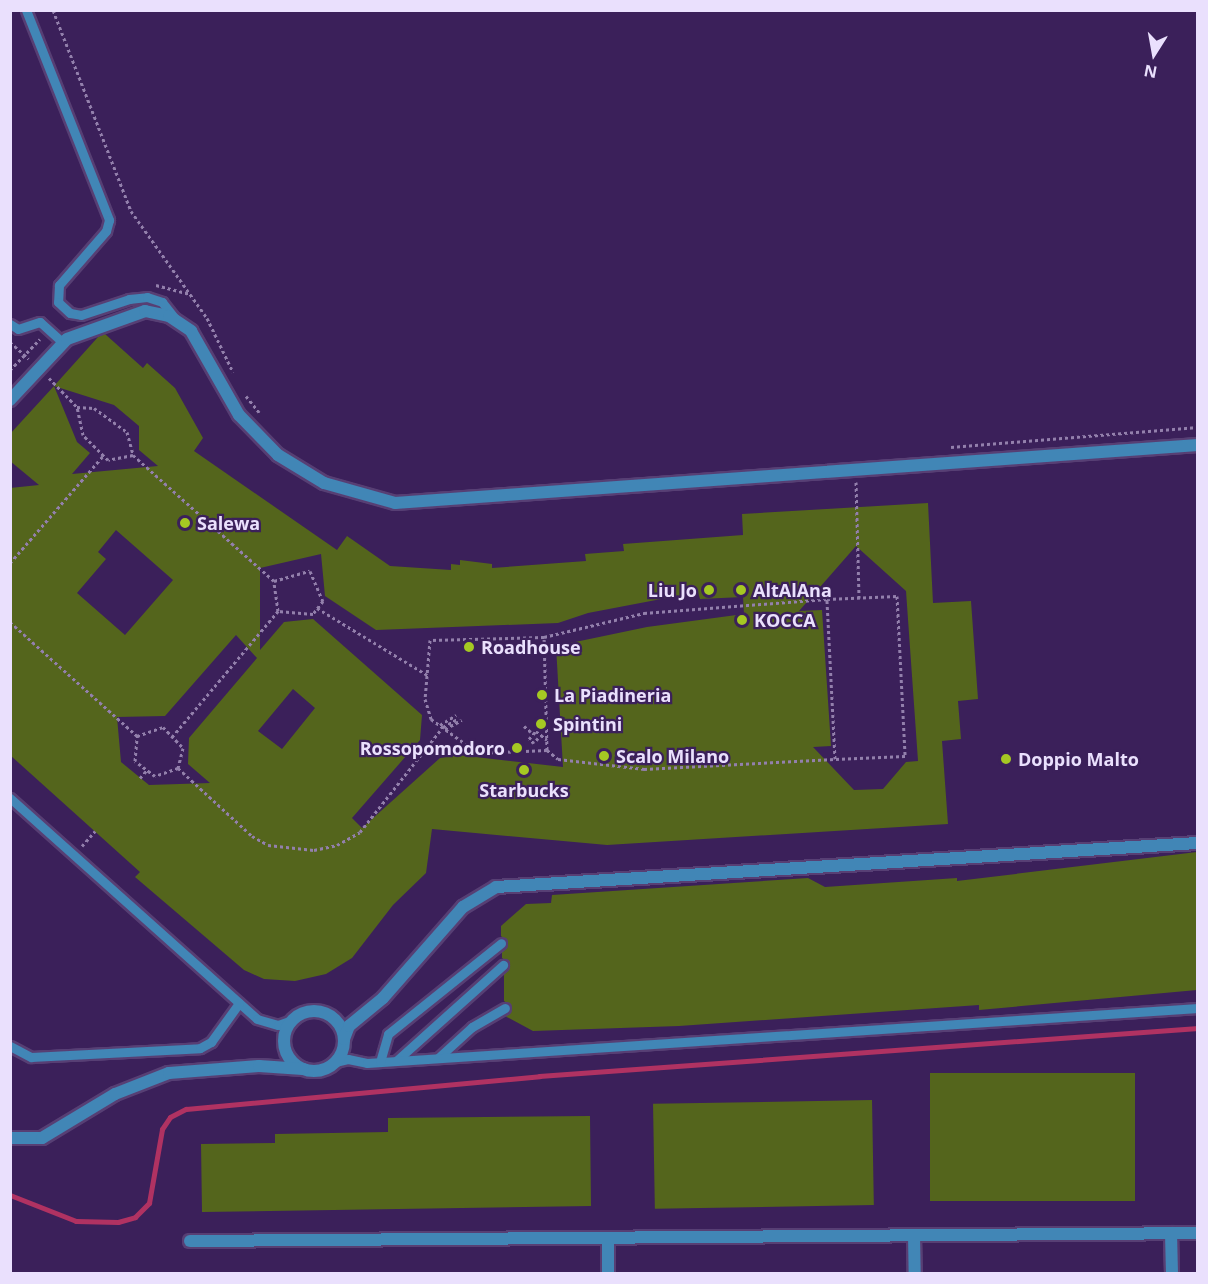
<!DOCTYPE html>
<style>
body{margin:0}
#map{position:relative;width:1208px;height:1284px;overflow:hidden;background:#3b205a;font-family:"Open Sans",sans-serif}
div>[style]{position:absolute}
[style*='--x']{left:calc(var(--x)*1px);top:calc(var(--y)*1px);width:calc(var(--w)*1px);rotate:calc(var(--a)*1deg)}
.stream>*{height:5px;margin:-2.5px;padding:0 2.5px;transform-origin:2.5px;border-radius:2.5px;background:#b03262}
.building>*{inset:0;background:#54651c;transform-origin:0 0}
.path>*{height:3px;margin-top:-1.5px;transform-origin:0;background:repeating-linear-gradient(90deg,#9380ac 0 3px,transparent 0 6px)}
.roads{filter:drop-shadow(2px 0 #573f74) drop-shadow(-2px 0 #573f74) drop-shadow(0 2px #573f74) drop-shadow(0 -2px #573f74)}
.service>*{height:9px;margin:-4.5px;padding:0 4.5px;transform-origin:4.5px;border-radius:4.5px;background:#4186b6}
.minor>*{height:12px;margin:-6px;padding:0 6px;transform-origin:6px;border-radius:6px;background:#4186b6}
.minor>.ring{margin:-6px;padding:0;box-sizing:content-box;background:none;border:12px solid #4186b6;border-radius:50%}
.dots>*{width:16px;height:16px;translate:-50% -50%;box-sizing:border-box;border:3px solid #3b205a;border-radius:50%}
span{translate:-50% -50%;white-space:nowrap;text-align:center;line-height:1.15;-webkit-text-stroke:4.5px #3b205a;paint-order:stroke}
.poi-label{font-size:18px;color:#eae0fd;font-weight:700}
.left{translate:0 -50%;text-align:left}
.right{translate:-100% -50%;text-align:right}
.frame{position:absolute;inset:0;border:12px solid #eae0fd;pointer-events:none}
.north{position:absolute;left:1124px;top:24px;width:60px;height:60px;-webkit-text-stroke:4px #3b205a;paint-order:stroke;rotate:191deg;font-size:16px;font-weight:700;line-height:24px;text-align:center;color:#eae0fd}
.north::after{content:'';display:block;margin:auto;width:21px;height:27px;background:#eae0fd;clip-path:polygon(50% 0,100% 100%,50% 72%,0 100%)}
</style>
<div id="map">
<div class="stream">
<div style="--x:10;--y:1195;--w:71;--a:21.5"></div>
<div style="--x:76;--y:1221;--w:42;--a:1.4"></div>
<div style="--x:118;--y:1222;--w:18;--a:-16"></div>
<div style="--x:135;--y:1217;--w:20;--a:-45"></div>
<div style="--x:149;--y:1203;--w:75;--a:-80"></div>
<div style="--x:162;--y:1129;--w:14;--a:-56"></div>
<div style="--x:170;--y:1117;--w:18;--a:-27"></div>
<div style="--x:186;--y:1109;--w:355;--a:-5.3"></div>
<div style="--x:539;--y:1076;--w:661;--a:-4.17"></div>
</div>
<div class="building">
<div style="clip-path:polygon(evenodd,105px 334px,143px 368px,147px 363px,175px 388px,203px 438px,194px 451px,337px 550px,347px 536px,390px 566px,451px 570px,451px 564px,460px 565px,460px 560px,492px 564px,492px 568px,586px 561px,585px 554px,624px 551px,623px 544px,743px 535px,742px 514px,928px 503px,933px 603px,971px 601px,978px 699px,958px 701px,961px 739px,942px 741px,948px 824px,607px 845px,432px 829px,426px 873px,393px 905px,352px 958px,326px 974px,295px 981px,264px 979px,244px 970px,135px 877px,140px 872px,10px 755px,10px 488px,39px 485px,10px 461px,10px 434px,54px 386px,77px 442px,90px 453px,72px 474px,158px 466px,139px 450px,139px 426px,114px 405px,54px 386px,98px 337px,105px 334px,116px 530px,173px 580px,125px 635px,77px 593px,106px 559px,98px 552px,116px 530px,105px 334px,856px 546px,906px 591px,918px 761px,906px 762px,883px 789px,854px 790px,813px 747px,831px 746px,822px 610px,799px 611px,856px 546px,105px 334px,321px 554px,325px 596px,376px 630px,558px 623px,588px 613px,698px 592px,700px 599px,743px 597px,744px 614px,647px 627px,556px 646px,563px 767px,458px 755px,440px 758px,362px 828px,352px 818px,420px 740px,422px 715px,313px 619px,284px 622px,260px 650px,260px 568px,321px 554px,105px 334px,236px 635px,257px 658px,189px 738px,188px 764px,210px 783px,149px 785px,121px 762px,117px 717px,165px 716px,236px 635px,105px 334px,293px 689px,315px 708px,282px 749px,258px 731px,293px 689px)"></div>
<div style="clip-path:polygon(1197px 852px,1197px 990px,979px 1010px,979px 1005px,679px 1026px,533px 1031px,505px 1016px,512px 1007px,504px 1001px,504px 974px,510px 964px,502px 958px,502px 951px,508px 943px,501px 936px,501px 926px,526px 904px,551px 903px,552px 895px,808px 878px,825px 887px,957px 878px,957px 881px)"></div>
<div style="left:1135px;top:1073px;width:128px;height:205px;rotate:90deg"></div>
<div style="left:872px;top:1100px;width:105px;height:219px;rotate:89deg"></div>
<div style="clip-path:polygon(590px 1116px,591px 1206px,202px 1212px,201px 1144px,275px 1143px,275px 1134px,388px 1132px,388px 1118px)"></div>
</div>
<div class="path">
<div style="--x:53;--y:10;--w:216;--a:68.8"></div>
<div style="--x:131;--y:211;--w:131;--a:54.6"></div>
<div style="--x:207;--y:318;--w:60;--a:64.3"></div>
<div style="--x:156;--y:285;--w:35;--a:15"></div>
<div style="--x:10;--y:342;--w:25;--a:42"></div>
<div style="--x:10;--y:370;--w:43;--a:-45.9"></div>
<div style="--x:49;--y:378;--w:40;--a:46"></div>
<div style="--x:246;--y:396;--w:21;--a:51"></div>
<div style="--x:951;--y:447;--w:248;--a:-4.6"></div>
<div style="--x:133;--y:455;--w:25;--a:169"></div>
<div style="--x:108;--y:460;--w:35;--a:-135"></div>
<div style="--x:83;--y:435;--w:29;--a:-102"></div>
<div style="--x:77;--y:407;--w:17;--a:3"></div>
<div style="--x:94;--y:408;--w:41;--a:36"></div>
<div style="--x:127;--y:432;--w:24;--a:75"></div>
<div style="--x:133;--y:455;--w:189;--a:41.8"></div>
<div style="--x:856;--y:482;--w:116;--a:88.5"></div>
<div style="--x:10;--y:563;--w:142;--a:-49"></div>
<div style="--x:897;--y:596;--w:160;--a:87.1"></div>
<div style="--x:905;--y:756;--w:70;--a:177.5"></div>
<div style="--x:835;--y:759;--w:160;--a:-92.9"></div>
<div style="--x:827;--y:599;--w:70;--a:-2.5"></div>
<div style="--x:317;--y:608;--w:129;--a:31.3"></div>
<div style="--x:10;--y:622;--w:171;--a:41.9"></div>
<div style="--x:544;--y:637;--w:103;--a:-13.5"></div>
<div style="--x:644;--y:613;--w:184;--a:-4.4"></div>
<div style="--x:440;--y:725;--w:19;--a:-32"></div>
<div style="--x:524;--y:726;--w:9;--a:41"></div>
<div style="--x:445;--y:729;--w:19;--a:-28"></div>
<div style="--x:172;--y:737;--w:165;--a:-49.9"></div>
<div style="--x:278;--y:611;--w:30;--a:-98"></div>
<div style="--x:274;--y:581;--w:37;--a:-16"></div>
<div style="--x:310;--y:571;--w:33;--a:67"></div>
<div style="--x:323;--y:601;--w:16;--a:128"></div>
<div style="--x:313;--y:614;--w:35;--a:-175"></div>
<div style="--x:538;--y:738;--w:6;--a:129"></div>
<div style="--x:534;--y:743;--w:6;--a:-141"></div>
<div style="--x:529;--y:739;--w:11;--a:-49"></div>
<div style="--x:536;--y:731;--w:14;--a:39"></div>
<div style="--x:547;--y:750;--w:113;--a:-91.5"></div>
<div style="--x:544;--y:637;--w:114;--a:178.5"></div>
<div style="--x:430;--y:640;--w:59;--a:94.8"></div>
<div style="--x:425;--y:699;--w:21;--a:73"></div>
<div style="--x:431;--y:719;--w:58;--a:35.9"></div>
<div style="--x:478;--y:753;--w:69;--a:-2.5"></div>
<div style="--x:547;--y:750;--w:14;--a:39"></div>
<div style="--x:558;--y:759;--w:87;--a:6.6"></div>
<div style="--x:644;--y:769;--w:191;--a:-3"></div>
<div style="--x:178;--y:768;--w:24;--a:161"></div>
<div style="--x:155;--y:776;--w:25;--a:-143"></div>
<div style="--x:135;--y:761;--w:25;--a:-85"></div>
<div style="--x:137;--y:736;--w:28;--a:-19"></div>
<div style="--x:163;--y:727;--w:29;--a:46"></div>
<div style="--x:183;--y:748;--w:21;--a:104"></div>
<div style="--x:178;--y:768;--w:100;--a:42.6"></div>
<div style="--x:252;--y:836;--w:18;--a:29"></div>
<div style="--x:268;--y:845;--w:46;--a:6.2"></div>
<div style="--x:314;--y:850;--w:24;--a:-12"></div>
<div style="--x:337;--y:845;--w:26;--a:-29"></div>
<div style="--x:360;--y:832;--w:134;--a:-51.7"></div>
<div style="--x:443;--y:727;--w:18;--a:-29"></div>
<div style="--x:140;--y:778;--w:11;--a:-49"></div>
<div style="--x:82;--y:846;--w:20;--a:-49"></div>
</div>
<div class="roads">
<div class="service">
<div style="--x:26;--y:10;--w:226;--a:68.4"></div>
<div style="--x:109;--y:220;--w:11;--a:105"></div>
<div style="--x:106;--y:231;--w:72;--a:131"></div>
<div style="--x:59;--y:285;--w:17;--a:93"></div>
<div style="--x:58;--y:302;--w:16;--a:43"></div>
<div style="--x:70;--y:313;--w:11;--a:10"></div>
<div style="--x:81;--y:315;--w:51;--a:-18.4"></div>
<div style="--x:129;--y:299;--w:18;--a:-6"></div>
<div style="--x:147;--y:297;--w:16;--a:18"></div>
<div style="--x:162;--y:302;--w:23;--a:52"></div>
<div style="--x:10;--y:324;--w:9;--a:32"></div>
<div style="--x:18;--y:329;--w:23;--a:-18"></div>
<div style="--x:40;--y:322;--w:31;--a:42"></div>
<div style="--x:10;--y:798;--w:331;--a:41.8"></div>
<div style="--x:257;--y:1019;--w:22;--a:16"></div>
<div style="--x:278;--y:1025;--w:15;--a:-20"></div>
<div style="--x:10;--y:1046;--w:24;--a:28"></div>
<div style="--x:31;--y:1057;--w:169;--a:-3"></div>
<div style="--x:200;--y:1048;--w:13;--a:-29"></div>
<div style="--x:211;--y:1042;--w:48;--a:-54.3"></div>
<div style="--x:438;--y:1058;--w:46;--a:-42.4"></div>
<div style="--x:472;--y:1027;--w:38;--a:-30"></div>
<div style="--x:396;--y:1061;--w:144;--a:-41.9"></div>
<div style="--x:335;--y:1062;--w:13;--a:-13"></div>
<div style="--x:348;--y:1059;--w:19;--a:12"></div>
<div style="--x:367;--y:1063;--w:833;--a:-3.79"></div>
<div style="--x:380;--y:1062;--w:29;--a:-74"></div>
<div style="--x:388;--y:1034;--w:145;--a:-38.8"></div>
</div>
<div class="minor">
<div style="--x:10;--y:400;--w:83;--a:-46.9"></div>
<div style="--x:67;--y:339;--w:83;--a:-19.7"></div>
<div style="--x:145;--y:311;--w:25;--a:12"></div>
<div style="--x:169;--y:316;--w:27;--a:34"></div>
<div style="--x:191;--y:331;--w:97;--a:60.3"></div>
<div style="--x:239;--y:415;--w:56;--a:45.7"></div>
<div style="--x:278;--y:455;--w:54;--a:31.3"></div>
<div style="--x:324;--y:483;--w:74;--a:15.7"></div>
<div style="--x:395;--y:503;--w:805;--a:-4.13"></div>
<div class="ring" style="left:284px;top:1011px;width:48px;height:48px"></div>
<div style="--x:344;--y:1039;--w:14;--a:-69"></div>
<div style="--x:349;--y:1026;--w:44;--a:-39.5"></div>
<div style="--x:383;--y:998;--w:121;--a:-48.7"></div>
<div style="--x:463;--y:907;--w:39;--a:-31"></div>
<div style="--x:496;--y:887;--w:703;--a:-3.59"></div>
<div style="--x:10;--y:1138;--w:32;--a:0"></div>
<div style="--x:42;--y:1138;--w:85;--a:-31.1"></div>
<div style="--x:115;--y:1094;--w:58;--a:-21.3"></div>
<div style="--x:169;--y:1073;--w:90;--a:-4.4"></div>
<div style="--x:259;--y:1066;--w:44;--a:3.9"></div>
<div style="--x:1171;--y:1233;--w:41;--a:88.6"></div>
<div style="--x:914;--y:1235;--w:39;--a:89"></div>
<div style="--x:608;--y:1238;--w:36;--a:90"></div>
<div style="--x:190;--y:1241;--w:1008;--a:-0.45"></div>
</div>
</div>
<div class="dots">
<div style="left:185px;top:523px;background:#a5c823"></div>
<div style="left:709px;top:590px;background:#a5c823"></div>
<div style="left:741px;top:590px;background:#a5c823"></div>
<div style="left:742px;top:620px;background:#a5c823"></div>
<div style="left:469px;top:647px;background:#a5c823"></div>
<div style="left:542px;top:695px;background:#a5c823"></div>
<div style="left:541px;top:724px;background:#a5c823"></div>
<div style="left:517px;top:748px;background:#a5c823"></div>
<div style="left:604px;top:756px;background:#a5c823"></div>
<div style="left:1006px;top:759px;background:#a5c823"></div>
<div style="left:524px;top:770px;background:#a5c823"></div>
</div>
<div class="poi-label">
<span class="left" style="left:197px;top:523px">Salewa</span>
<span class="right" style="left:697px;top:590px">Liu Jo</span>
<span class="left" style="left:753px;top:590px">AltAlAna</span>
<span class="left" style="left:754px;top:620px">KOCCA</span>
<span class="left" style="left:481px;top:647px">Roadhouse</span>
<span class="left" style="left:554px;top:695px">La Piadineria</span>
<span class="left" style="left:553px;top:724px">Spintini</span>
<span class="right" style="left:505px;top:748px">Rossopomodoro</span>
<span class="left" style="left:616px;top:756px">Scalo Milano</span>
<span class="left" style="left:1018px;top:759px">Doppio Malto</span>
<span style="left:524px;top:790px">Starbucks</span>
</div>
<div class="frame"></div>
<div class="north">N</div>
</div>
